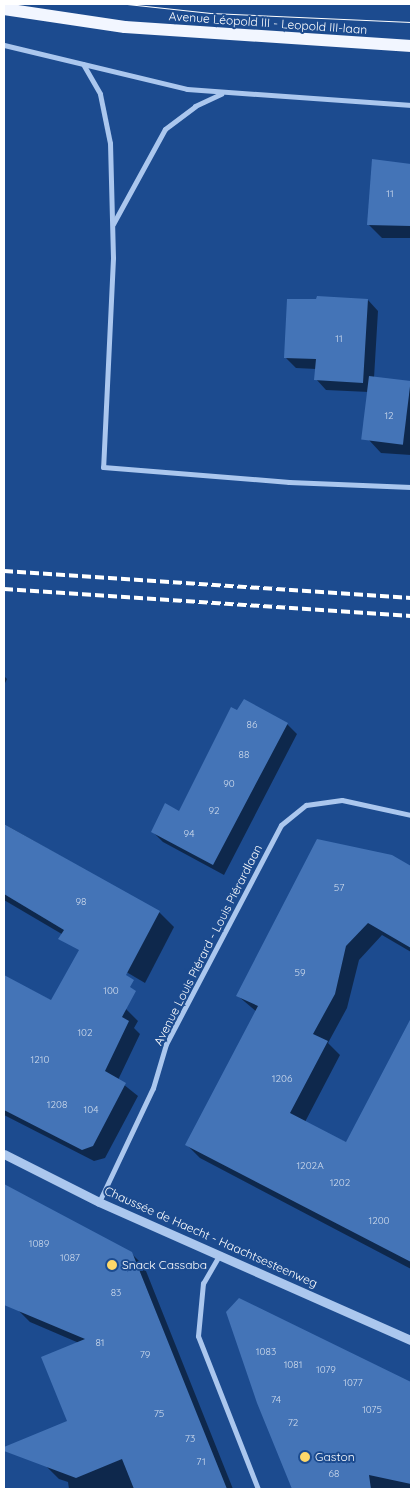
<!DOCTYPE html>
<meta charset="utf-8">
<style>
body{margin:0}
#map{position:relative;width:415px;height:1493px;overflow:hidden;background:#1c4b8f;font-family:Quicksand,sans-serif}
div>[style]{position:absolute}
[style*='--x']{left:calc(var(--x)*1px);top:calc(var(--y)*1px);width:calc(var(--w)*1px);rotate:calc(var(--a)*1deg)}
.shadow>*{inset:0;background:#0007}
.building>*{inset:0;background:#4474b7;transform-origin:0 0}
.minor>*{height:5px;margin:-2.5px;padding:0 2.5px;transform-origin:2.5px;border-radius:2.5px;background:#abc7ee}
.tertiary>*{height:9px;margin:-4.5px;padding:0 4.5px;transform-origin:4.5px;border-radius:4.5px;background:#abc7ee}
.primary>*{height:12px;margin:-6px;padding:0 6px;transform-origin:6px;border-radius:6px;background:#f2f6ff}
.tram>*{height:1px;margin:-0.5px;padding:0 0.5px;transform-origin:0.5px;border-radius:0.5px;background:#fff}
.rail>*{height:4px;margin-top:-2px;transform-origin:0;background:repeating-linear-gradient(90deg,#fff 0 9px,transparent 0 13px)}
.dots>*{width:14px;height:14px;translate:-50% -50%;box-sizing:border-box;border:2px solid #1c4b8f;border-radius:50%}
span{translate:-50% -50%;white-space:nowrap;text-align:center;line-height:1.15;-webkit-text-stroke:4px #1c4b8f;paint-order:stroke}
.number-label{font-size:10px;color:#d0dced}
.number-label span{-webkit-text-stroke-width:0}
.street-label{font-size:12px;color:#fff}
.poi-label{font-size:12px;color:#fff}
.left{translate:0 -50%;text-align:left}
.frame{position:absolute;inset:0;border:5px solid #fff;pointer-events:none}
</style>
<div id="map">
<div class="shadow">
<div style="clip-path:polygon(373px 160px,411px 165px,411px 238px,382px 238px,369px 225px)"></div>
<div style="clip-path:polygon(318px 297px,368px 300px,378px 311px,374px 378px,411px 382px,411px 455px,381px 453px,368px 439px,369px 392px,326px 390px,316px 379px,316px 369px,296px 368px,286px 358px)"></div>
<div style="clip-path:polygon(4px 676px,7px 679px,4px 685px)"></div>
<div style="clip-path:polygon(287px 724px,297px 734px,224px 875px,163px 842px,152px 831px,180px 813px)"></div>
<div style="clip-path:polygon(4px 824px,159px 912px,174px 927px,145px 983px,4px 900px)"></div>
<div style="clip-path:polygon(392px 856px,411px 867px,411px 952px,382px 935px,359px 960px,347px 1008px,328px 1043px,340px 1055px,305px 1122px,347px 1143px,411px 1020px,411px 1163px,404px 1177px,411px 1181px,411px 1269px,200px 1158px,187px 1145px,257px 1012px,238px 996px)"></div>
<div style="clip-path:polygon(4px 976px,52px 1001px,126px 1009px,138px 1021px,134px 1028px,140px 1034px,118px 1080px,138px 1096px,105px 1158px,94px 1161px,4px 1115px)"></div>
<div style="clip-path:polygon(4px 1187px,131px 1253px,144px 1266px,233px 1489px,69px 1489px,68px 1482px,59px 1479px,47px 1467px,69px 1421px,79px 1343px,30px 1322px,18px 1310px,23px 1299px,4px 1289px)"></div>
<div style="clip-path:polygon(377px 1368px,411px 1384px,411px 1489px,293px 1489px,258px 1402px)"></div>
</div>
<div class="building">
<div style="clip-path:polygon(372px 159px,411px 164px,411px 226px,367px 225px)"></div>
<div style="clip-path:polygon(317px 296px,368px 299px,363px 383px,314px 380px,316px 359px,284px 358px,287px 299px,316px 299px)"></div>
<div style="left:369px;top:376px;width:42px;height:64px;rotate:7deg"></div>
<div style="clip-path:polygon(244px 699px,288px 723px,213px 865px,151px 832px,165px 803px,179px 811px,231px 707px,237px 710px)"></div>
<div style="clip-path:polygon(4px 824px,160px 911px,126px 975px,134px 980px,130px 987px,136px 991px,122px 1017px,129px 1021px,105px 1071px,126px 1083px,93px 1146px,82px 1150px,4px 1110px,4px 975px,51px 1000px,79px 950px,58px 939px,64px 930px,4px 894px)"></div>
<div style="clip-path:polygon(317px 839px,392px 855px,411px 866px,411px 948px,368px 923px,346px 946px,335px 994px,313px 1034px,328px 1041px,290px 1113px,346px 1142px,411px 1018px,411px 1262px,185px 1145px,258px 1006px,236px 996px)"></div>
<div style="clip-path:polygon(4px 1184px,132px 1252px,227px 1489px,134px 1489px,122px 1459px,76px 1478px,4px 1451px,4px 1447px,67px 1421px,41px 1357px,85px 1339px,4px 1305px)"></div>
<div style="clip-path:polygon(239px 1298px,411px 1382px,411px 1484px,369px 1475px,371px 1489px,292px 1489px,257px 1403px,226px 1312px)"></div>
</div>
<div class="minor">
<div style="--x:4;--y:45;--w:188;--a:13.5"></div>
<div style="--x:187;--y:89;--w:225;--a:4.1"></div>
<div style="--x:83;--y:64;--w:34;--a:60"></div>
<div style="--x:100;--y:94;--w:50;--a:78.5"></div>
<div style="--x:110;--y:143;--w:115;--a:88.5"></div>
<div style="--x:113;--y:258;--w:209;--a:92.7"></div>
<div style="--x:103;--y:467;--w:187;--a:4.6"></div>
<div style="--x:289;--y:482;--w:122;--a:2.3"></div>
<div style="--x:113;--y:224;--w:108;--a:-61.3"></div>
<div style="--x:165;--y:129;--w:38;--a:-37"></div>
<div style="--x:195;--y:106;--w:29;--a:-25"></div>
<div style="--x:99;--y:1202;--w:126;--a:-64.7"></div>
<div style="--x:153;--y:1088;--w:46;--a:-73.5"></div>
<div style="--x:166;--y:1044;--w:247;--a:-62.3"></div>
<div style="--x:281;--y:825;--w:32;--a:-39"></div>
<div style="--x:306;--y:805;--w:36;--a:-8"></div>
<div style="--x:342;--y:800;--w:71;--a:12.3"></div>
<div style="--x:220;--y:1254;--w:34;--a:120"></div>
<div style="--x:203;--y:1283;--w:53;--a:95.4"></div>
<div style="--x:198;--y:1336;--w:164;--a:68.6"></div>
</div>
<div class="tertiary">
<div style="--x:4;--y:1154;--w:106;--a:26.8"></div>
<div style="--x:99;--y:1202;--w:341;--a:23.9"></div>
</div>
<div class="primary">
<div style="--x:4;--y:9;--w:122;--a:8.5"></div>
<div style="--x:125;--y:27;--w:287;--a:3.8"></div>
</div>
<div class="tram">
<div style="--x:127;--y:4;--w:84;--a:6.1"></div>
<div style="--x:211;--y:13;--w:200;--a:2.6"></div>
</div>
<div class="rail">
<div style="--x:4;--y:571;--w:408;--a:3.8"></div>
<div style="--x:4;--y:589;--w:408;--a:3.8"></div>
</div>
<div class="dots">
<div style="left:112px;top:1265px;background:#fed869"></div>
<div style="left:305px;top:1457px;background:#fed869"></div>
</div>
<div class="number-label">
<span style="left:390px;top:194px">11</span>
<span style="left:339px;top:339px">11</span>
<span style="left:389px;top:416px">12</span>
<span style="left:252px;top:725px">86</span>
<span style="left:244px;top:755px">88</span>
<span style="left:229px;top:784px">90</span>
<span style="left:214px;top:811px">92</span>
<span style="left:189px;top:834px">94</span>
<span style="left:339px;top:888px">57</span>
<span style="left:81px;top:902px">98</span>
<span style="left:300px;top:973px">59</span>
<span style="left:111px;top:991px">100</span>
<span style="left:85px;top:1033px">102</span>
<span style="left:40px;top:1060px">1210</span>
<span style="left:282px;top:1079px">1206</span>
<span style="left:57px;top:1105px">1208</span>
<span style="left:91px;top:1110px">104</span>
<span style="left:310px;top:1166px">1202A</span>
<span style="left:340px;top:1183px">1202</span>
<span style="left:379px;top:1221px">1200</span>
<span style="left:39px;top:1244px">1089</span>
<span style="left:70px;top:1258px">1087</span>
<span style="left:116px;top:1293px">83</span>
<span style="left:100px;top:1343px">81</span>
<span style="left:266px;top:1352px">1083</span>
<span style="left:145px;top:1355px">79</span>
<span style="left:293px;top:1365px">1081</span>
<span style="left:326px;top:1370px">1079</span>
<span style="left:353px;top:1383px">1077</span>
<span style="left:276px;top:1400px">74</span>
<span style="left:372px;top:1410px">1075</span>
<span style="left:159px;top:1414px">75</span>
<span style="left:293px;top:1423px">72</span>
<span style="left:190px;top:1439px">73</span>
<span style="left:201px;top:1462px">71</span>
<span style="left:334px;top:1474px">68</span>
</div>
<div class="street-label">
<span style="left:268px;top:23px;rotate:4deg">Avenue Léopold III - Leopold III-laan</span>
<span style="left:208px;top:945px;rotate:-63deg">Avenue Louis Piérard - Louis Piérardlaan</span>
<span style="left:211px;top:1237px;rotate:24deg">Chaussée de Haecht - Haachtsesteenweg</span>
</div>
<div class="poi-label">
<span class="left" style="left:122px;top:1265px">Snack Cassaba</span>
<span class="left" style="left:315px;top:1457px">Gaston</span>
</div>
<div class="frame"></div>
</div>
